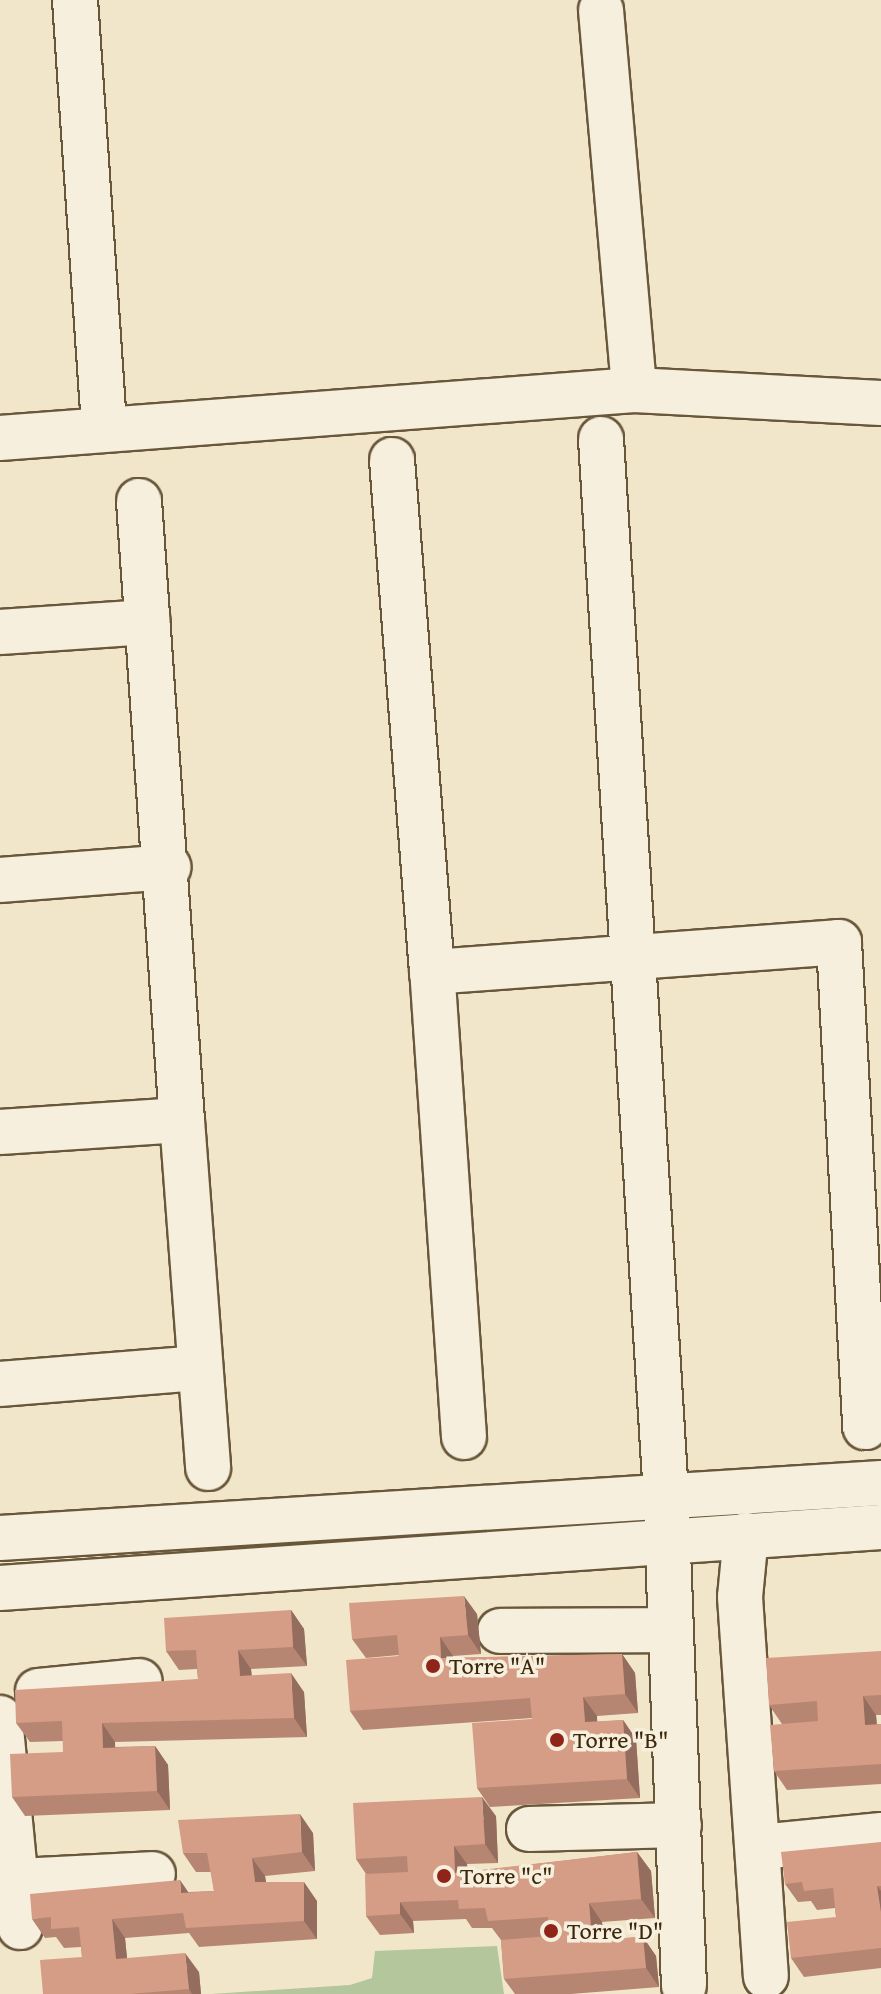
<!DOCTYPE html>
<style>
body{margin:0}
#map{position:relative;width:881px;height:1994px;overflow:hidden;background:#f1e6ca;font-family:"Gentium Book Plus",serif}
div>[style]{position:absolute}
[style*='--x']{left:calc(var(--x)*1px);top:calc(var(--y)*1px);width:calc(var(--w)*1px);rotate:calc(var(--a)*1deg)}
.green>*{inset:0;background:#b3c69c}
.roads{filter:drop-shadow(2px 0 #69573a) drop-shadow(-2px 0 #69573a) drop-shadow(0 2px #69573a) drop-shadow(0 -2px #69573a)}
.minor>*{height:44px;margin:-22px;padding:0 22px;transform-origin:22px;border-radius:22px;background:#f6efdd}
.wall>*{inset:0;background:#b78673}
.shaded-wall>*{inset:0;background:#956d5e}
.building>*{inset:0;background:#d59c86}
.dots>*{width:22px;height:22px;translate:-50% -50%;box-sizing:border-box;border:4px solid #f6efdd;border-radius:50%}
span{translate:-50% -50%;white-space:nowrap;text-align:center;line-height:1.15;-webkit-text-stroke:7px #f6efdd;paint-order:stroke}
.poi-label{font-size:24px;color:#3c270a}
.left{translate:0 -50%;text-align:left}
</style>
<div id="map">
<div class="green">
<div style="clip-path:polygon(497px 1946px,504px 1994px,211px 1994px,350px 1985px,372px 1978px,375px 1951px)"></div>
</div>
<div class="roads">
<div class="minor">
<div style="--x:75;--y:0;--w:427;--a:86.1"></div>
<div style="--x:601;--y:10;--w:381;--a:85"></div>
<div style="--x:0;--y:438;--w:636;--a:-4.33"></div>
<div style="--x:634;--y:390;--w:247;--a:3"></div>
<div style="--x:601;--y:439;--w:1059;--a:86.48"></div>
<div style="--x:666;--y:1496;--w:490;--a:87.9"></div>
<div style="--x:392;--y:460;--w:514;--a:85.53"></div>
<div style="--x:139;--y:501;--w:620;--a:86.03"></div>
<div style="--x:0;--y:632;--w:148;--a:-3.9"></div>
<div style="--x:0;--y:880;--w:169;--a:-4.4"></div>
<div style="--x:0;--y:1132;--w:182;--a:-3.8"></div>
<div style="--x:182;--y:1120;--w:349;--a:85.7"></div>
<div style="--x:0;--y:1384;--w:198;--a:-4.6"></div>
<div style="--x:464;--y:1437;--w:466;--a:-93.9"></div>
<div style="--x:432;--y:972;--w:408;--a:-4.2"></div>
<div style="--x:839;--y:942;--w:486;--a:86.9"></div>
<div style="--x:746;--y:1535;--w:62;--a:95.5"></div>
<div style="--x:740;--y:1597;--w:380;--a:86.1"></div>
<div style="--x:0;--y:1538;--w:883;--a:-3.57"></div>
<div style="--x:0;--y:1588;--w:883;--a:-3.96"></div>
<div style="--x:500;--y:1631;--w:171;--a:-0.3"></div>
<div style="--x:38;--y:1691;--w:102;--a:-5.6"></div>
<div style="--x:0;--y:1718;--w:210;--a:84.5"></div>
<div style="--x:529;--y:1829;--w:150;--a:-1.5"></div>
<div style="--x:760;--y:1847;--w:122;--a:-5.7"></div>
<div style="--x:16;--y:1881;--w:137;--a:-2.9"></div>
</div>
</div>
<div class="wall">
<div style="clip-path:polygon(291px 1610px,304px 1629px,307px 1666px,251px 1669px,252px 1676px,304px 1692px,307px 1737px,115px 1742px,115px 1747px,155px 1746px,168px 1765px,170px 1810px,25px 1816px,12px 1797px,63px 1752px,63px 1741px,30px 1742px,16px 1723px,198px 1679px,197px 1669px,179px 1670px,166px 1651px)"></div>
<div style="clip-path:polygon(477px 1614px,481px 1654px,453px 1656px,454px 1658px,622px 1654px,635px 1673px,638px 1713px,597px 1716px,597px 1722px,623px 1720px,636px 1739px,640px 1798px,490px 1807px,477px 1788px,532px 1719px,532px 1718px,363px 1730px,350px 1711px,399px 1655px,366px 1658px,352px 1639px)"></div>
<div style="clip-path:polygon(881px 1651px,881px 1715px,876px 1715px,877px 1724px,881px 1724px,881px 1784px,787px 1790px,774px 1771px,782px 1724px,769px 1705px)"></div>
<div style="clip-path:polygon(496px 1816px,498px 1863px,467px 1864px,468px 1872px,637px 1852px,651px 1871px,655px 1918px,602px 1922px,604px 1939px,643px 1937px,656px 1956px,659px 1987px,571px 1994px,515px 1994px,504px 1979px,501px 1940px,492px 1928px,472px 1928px,466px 1919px,413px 1921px,414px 1933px,380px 1935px,366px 1916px,366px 1874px,356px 1859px)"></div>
<div style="clip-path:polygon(313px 1833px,315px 1871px,265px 1876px,266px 1882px,317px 1901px,317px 1939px,199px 1947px,189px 1933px,125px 1938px,127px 1958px,199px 1972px,201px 1994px,43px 1994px,82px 1957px,81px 1947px,64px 1948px,56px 1937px,45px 1938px,32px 1919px,189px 1892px,214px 1891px,211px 1872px,196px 1872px,183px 1853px)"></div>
<div style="clip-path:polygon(881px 1842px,881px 1968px,804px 1977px,791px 1958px,836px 1917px,835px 1908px,817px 1910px,811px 1901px,798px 1902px,785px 1884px)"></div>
</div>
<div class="shaded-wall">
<div style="clip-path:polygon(464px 1596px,477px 1614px,481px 1654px,468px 1635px)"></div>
<div style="clip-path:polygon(291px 1610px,304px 1629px,307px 1666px,293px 1647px)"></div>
<div style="clip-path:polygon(440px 1637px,453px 1656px,455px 1677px,441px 1658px)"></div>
<div style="clip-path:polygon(238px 1650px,251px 1669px,253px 1695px,240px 1676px)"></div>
<div style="clip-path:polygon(622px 1654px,635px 1673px,638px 1713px,625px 1694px)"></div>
<div style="clip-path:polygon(291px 1673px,304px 1692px,307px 1737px,294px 1718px)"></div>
<div style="clip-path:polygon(863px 1696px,876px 1715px,878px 1744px,865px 1725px)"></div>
<div style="clip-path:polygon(583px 1697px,597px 1716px,598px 1741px,585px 1722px)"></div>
<div style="clip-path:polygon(623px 1720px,636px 1739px,640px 1798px,627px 1779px)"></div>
<div style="clip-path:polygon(102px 1723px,115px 1742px,116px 1766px,103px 1748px)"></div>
<div style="clip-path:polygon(155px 1746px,168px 1765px,170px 1810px,157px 1791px)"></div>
<div style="clip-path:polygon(482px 1797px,496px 1816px,498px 1863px,485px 1844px)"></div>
<div style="clip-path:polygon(300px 1814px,313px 1833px,315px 1871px,302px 1852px)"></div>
<div style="clip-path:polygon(454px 1846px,467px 1864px,468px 1892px,455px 1873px)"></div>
<div style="clip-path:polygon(637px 1852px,651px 1871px,655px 1918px,641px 1899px)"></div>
<div style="clip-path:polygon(252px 1858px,265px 1876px,269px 1901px,255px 1882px)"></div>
<div style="clip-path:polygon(180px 1880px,193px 1899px,181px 1893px)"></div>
<div style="clip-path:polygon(304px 1882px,317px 1901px,317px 1939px,304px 1921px)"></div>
<div style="clip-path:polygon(877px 1886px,881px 1891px,881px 1913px,880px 1912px)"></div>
<div style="clip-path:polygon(400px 1902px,413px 1921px,414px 1933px,400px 1914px)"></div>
<div style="clip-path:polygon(589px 1903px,602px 1922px,605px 1959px,592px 1940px)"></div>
<div style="clip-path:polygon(112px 1919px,125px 1938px,129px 1978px,116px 1959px)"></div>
<div style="clip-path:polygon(643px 1937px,656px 1956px,659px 1987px,646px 1968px)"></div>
<div style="clip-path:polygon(185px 1953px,199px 1972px,201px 1994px,192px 1994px,189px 1989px)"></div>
</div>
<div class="building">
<div style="clip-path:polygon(464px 1596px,468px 1635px,440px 1637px,441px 1658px,622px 1654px,625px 1694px,583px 1697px,585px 1722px,623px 1720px,627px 1779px,477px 1788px,472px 1723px,532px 1719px,530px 1698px,350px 1711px,346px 1660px,399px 1656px,397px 1635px,352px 1639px,349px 1603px)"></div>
<div style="clip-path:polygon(291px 1610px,293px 1647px,238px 1650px,240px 1676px,291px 1673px,294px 1718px,102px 1723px,103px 1748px,155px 1746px,157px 1791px,12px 1797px,10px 1754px,63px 1752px,62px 1721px,16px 1723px,15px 1690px,198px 1679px,196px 1650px,166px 1651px,164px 1618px)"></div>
<div style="clip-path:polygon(881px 1651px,881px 1695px,863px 1696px,865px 1725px,881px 1724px,881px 1764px,774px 1771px,770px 1725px,818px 1721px,817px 1701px,769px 1705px,766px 1658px)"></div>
<div style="clip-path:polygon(482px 1797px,485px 1844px,454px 1846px,455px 1873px,637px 1852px,641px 1899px,589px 1903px,592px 1940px,643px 1937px,646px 1968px,504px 1979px,501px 1940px,549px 1936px,548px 1917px,488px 1921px,485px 1908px,459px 1909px,458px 1900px,400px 1902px,400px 1914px,366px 1916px,365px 1874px,408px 1872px,407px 1856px,356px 1859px,353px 1803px)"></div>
<div style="clip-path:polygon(300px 1814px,302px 1852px,252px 1858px,255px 1882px,304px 1882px,304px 1921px,186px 1928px,183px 1913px,112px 1919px,116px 1959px,185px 1953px,189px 1989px,130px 1994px,43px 1994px,40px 1960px,82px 1957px,79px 1927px,51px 1929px,51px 1917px,32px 1919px,30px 1894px,180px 1880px,181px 1893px,214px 1891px,207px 1853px,183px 1853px,178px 1820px)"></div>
<div style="clip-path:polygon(881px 1842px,881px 1886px,877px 1886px,881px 1912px,881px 1948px,791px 1958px,787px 1922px,836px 1917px,833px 1888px,804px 1891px,802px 1882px,785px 1884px,781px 1852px)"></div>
</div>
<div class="dots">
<div style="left:433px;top:1666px;background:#8f2418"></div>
<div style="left:557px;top:1740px;background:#8f2418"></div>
<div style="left:444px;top:1876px;background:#8f2418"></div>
<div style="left:551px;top:1931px;background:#8f2418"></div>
</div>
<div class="poi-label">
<span class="left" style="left:449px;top:1666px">Torre "A"</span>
<span class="left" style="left:573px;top:1740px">Torre "B"</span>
<span class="left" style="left:460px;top:1876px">Torre "c"</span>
<span class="left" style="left:567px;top:1931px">Torre "D"</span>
</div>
</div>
